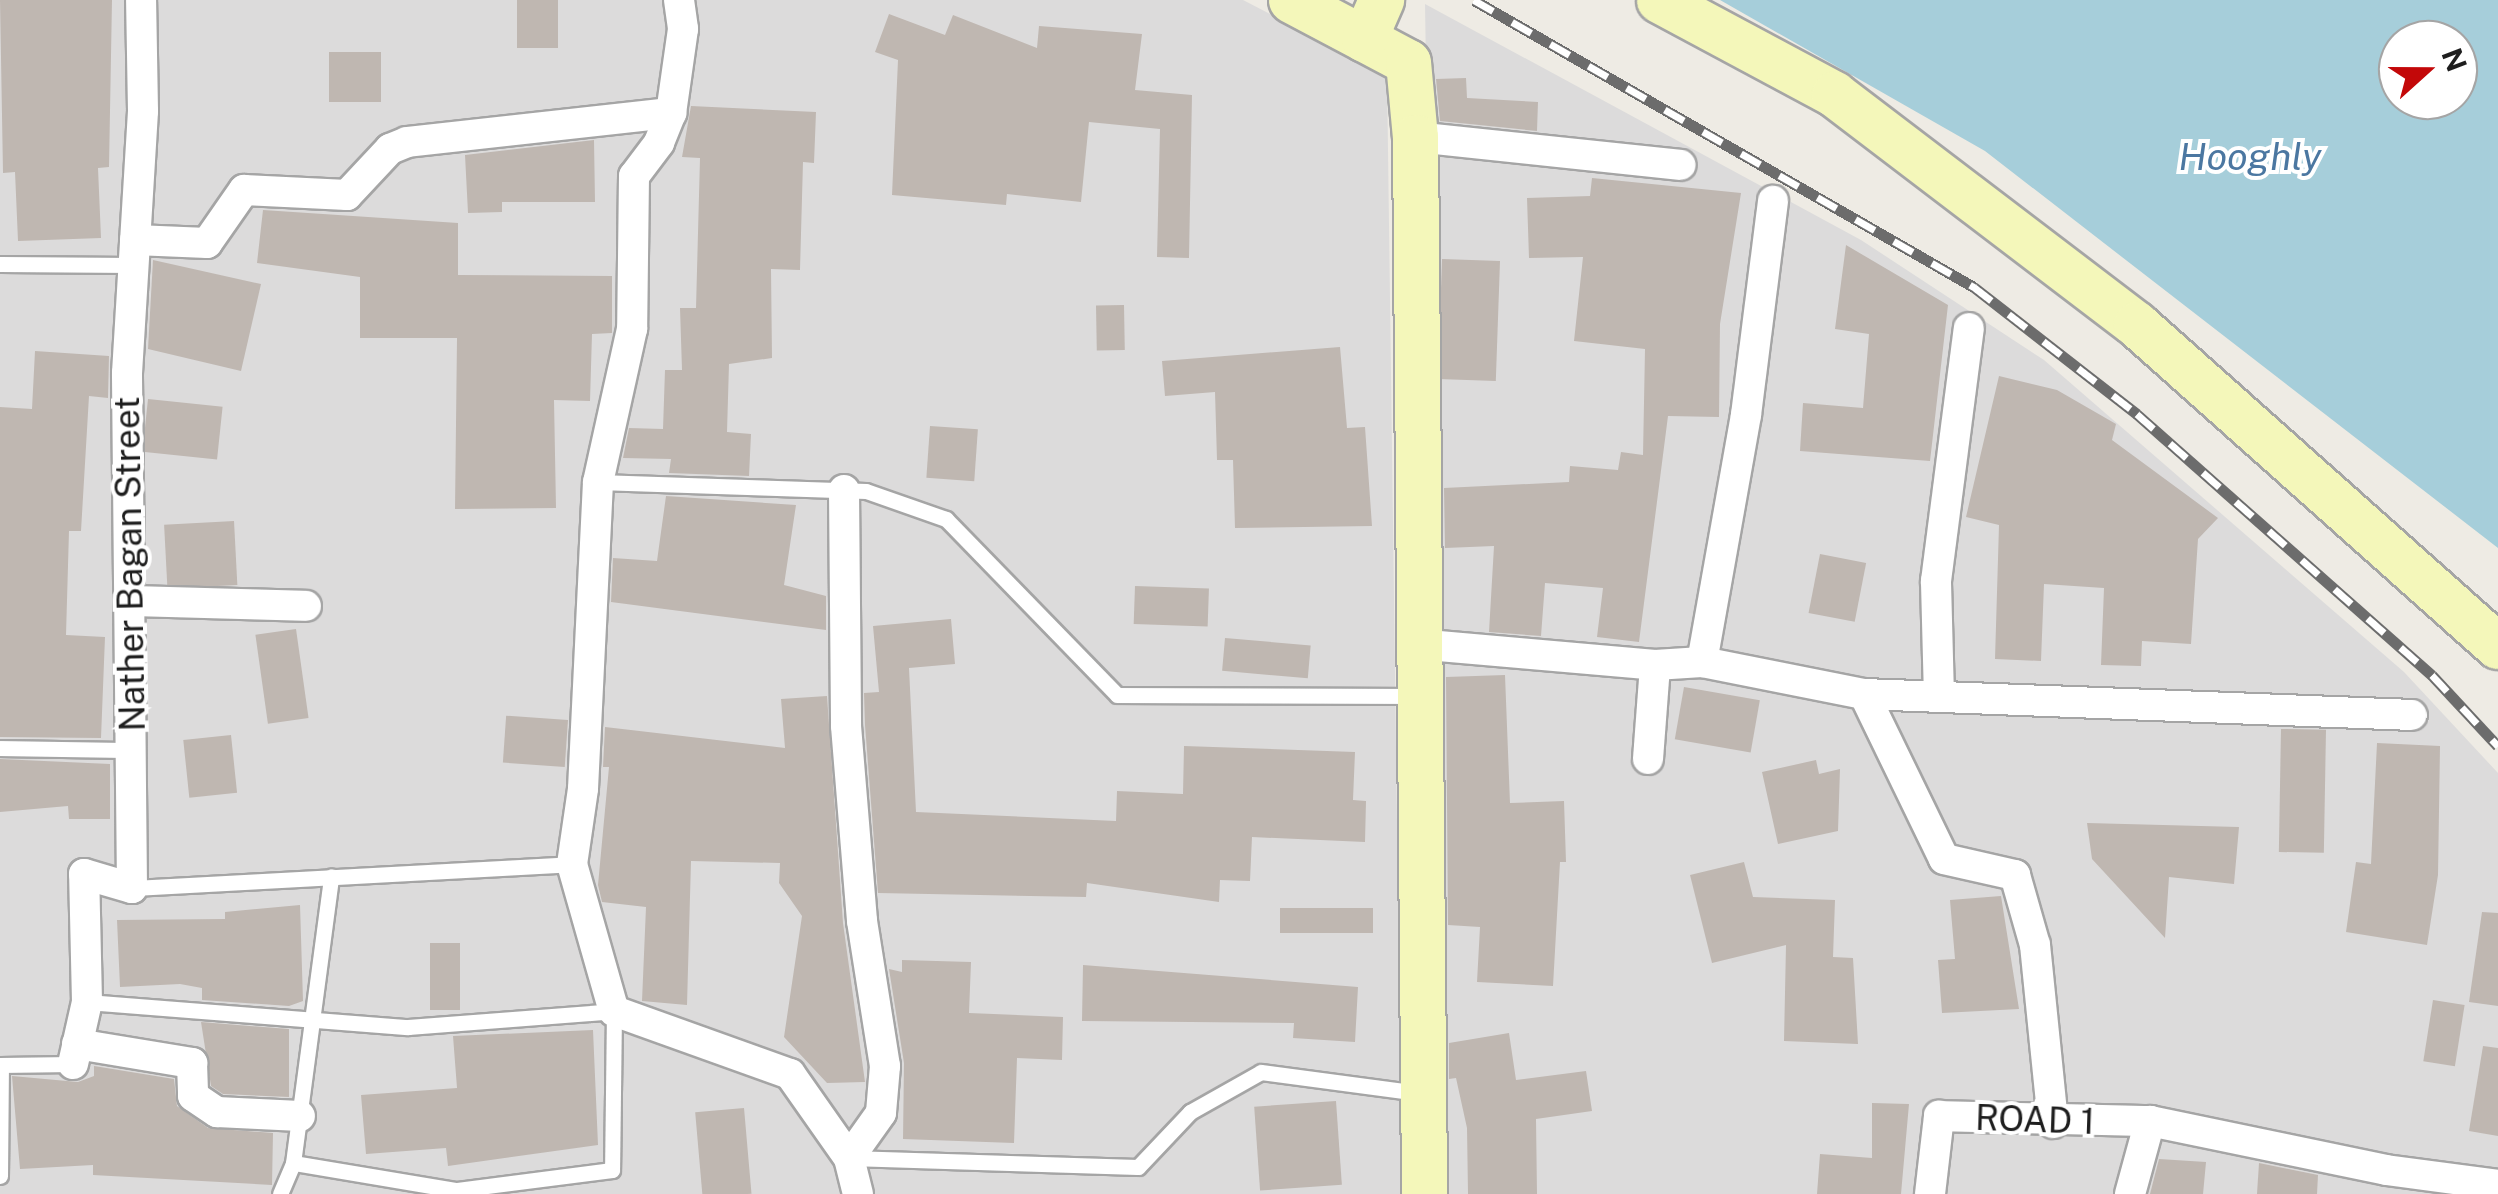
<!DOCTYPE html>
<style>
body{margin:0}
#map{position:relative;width:2498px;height:1194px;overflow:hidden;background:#eeebe4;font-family:"Public Sans",sans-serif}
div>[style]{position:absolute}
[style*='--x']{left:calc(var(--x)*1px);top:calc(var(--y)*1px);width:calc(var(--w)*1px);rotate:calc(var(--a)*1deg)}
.residential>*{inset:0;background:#dcdbdb}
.water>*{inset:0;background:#a6ceda}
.building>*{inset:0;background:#bfb7b1;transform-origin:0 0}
.roads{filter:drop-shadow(2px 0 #a5a5a5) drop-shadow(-2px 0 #a5a5a5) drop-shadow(0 2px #a5a5a5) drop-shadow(0 -2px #a5a5a5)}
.lane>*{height:15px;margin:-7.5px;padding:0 7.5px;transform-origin:7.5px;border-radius:7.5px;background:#fff}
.street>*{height:30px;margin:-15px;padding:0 15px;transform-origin:15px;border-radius:15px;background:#fff}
.secondary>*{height:45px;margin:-22.5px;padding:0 22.5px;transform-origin:22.5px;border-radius:22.5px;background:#f4f7ba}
.rail>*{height:11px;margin-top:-5.5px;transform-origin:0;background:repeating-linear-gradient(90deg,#fff 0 22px,#6c6c6c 0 44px);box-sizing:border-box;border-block:2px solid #6c6c6c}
span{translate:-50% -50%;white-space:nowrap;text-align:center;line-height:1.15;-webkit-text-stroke:8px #fff;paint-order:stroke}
.street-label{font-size:35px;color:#1e1e1e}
.water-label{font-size:38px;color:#4b77a1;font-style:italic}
.north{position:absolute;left:2378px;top:20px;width:100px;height:100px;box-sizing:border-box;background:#fff;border:2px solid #a5a5a5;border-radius:50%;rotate:69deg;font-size:28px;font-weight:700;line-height:40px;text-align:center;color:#1e1e1e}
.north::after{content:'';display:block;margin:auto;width:35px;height:45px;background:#c30809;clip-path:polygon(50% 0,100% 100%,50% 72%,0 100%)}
</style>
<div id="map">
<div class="residential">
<div style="clip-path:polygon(0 0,1243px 0,1387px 75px,1402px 1194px,0 1194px)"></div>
<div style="clip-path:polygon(1425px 4px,1861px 240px,2044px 360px,2404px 672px,2498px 773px,2498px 1194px,1444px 1194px)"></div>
</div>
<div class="water">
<div style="clip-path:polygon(evenodd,1720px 0,2498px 0,2498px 548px,1985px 151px,1720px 0,2398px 40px,2458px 40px,2458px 100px,2398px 100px,2398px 40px)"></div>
</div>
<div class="building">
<div style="clip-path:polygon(0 0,112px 0,109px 167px,98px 168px,101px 238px,18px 241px,15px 172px,3px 173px)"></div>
<div style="left:517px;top:0;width:41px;height:48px"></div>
<div style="clip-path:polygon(889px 14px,945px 35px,953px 15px,1037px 48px,1039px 26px,1142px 34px,1135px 90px,1192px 95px,1189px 258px,1157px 257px,1160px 129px,1089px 122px,1081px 202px,1007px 194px,1006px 205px,892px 195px,898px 60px,875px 52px)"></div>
<div style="left:329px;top:52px;width:52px;height:50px"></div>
<div style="clip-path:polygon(1466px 78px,1467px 98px,1538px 102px,1537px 131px,1440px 121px,1436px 79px)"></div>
<div style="clip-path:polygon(691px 106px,816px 112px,814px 163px,803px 162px,800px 270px,771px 269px,772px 358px,729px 364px,727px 432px,751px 434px,749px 476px,669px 473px,671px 459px,623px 458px,629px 428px,663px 429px,665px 370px,682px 370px,680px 308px,696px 308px,700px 158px,682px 157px)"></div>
<div style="clip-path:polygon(594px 140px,595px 202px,502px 202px,502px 212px,468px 213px,465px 155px)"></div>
<div style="clip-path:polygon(1592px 178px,1741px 193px,1720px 324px,1719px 417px,1668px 416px,1639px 642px,1597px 637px,1603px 588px,1545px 583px,1541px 636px,1489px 632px,1494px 546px,1445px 548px,1444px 488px,1569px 482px,1570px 466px,1618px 470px,1621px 452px,1643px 455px,1645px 349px,1574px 341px,1583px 257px,1529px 258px,1527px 198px,1590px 196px)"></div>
<div style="clip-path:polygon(263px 210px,458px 223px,458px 275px,612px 276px,612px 333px,592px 334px,590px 401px,554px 400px,556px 508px,455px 509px,457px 338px,360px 338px,360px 277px,257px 263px)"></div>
<div style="clip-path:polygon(1846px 245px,1948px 305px,1930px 461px,1800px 451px,1803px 403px,1863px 408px,1869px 334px,1835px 329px)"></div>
<div style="clip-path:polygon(153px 260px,261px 284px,241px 371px,148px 349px)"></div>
<div style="left:1500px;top:261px;width:120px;height:58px;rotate:92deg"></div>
<div style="left:1124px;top:305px;width:45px;height:28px;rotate:89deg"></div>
<div style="clip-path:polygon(1340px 347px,1347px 428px,1365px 427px,1372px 526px,1235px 528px,1233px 460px,1217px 460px,1215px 392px,1165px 396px,1162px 361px)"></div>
<div style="clip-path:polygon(35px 351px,109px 356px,108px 398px,89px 396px,81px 531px,69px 531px,66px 635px,105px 637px,101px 738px,0 737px,0 407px,32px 409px)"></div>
<div style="clip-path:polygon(1999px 376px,2057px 390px,2116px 424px,2112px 440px,2218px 518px,2198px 539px,2191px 644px,2142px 641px,2141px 666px,2101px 665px,2104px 588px,2044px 584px,2041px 661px,1995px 659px,1999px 525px,1966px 517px)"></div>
<div style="left:148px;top:399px;width:75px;height:53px;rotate:6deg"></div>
<div style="left:930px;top:426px;width:48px;height:52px;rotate:4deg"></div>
<div style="clip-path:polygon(666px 496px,796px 505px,784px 585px,826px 596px,826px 630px,611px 602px,613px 558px,657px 561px)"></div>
<div style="left:234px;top:521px;width:64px;height:70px;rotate:87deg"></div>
<div style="left:1820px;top:554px;width:47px;height:60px;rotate:11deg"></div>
<div style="left:1135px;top:586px;width:74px;height:38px;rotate:2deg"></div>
<div style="clip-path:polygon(951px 619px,955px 664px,909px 668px,916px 812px,1116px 821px,1117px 791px,1183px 794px,1184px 746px,1355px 752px,1353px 800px,1366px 801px,1365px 842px,1252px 837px,1250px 881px,1220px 880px,1219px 902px,1087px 883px,1086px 897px,878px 893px,865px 725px,864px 693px,879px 692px,873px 626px)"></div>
<div style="left:296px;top:629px;width:90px;height:41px;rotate:82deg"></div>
<div style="left:1225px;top:638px;width:86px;height:33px;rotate:5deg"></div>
<div style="clip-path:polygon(1505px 675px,1510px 803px,1564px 801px,1566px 862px,1560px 862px,1553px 986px,1477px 982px,1480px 927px,1448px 925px,1446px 677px)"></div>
<div style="left:1684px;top:687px;width:77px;height:53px;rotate:10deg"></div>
<div style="clip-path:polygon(827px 696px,843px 923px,865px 1082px,827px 1083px,784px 1037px,802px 916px,779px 883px,780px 863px,691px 861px,687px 1005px,642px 1001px,646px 907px,602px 902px,598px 885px,609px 767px,603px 767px,605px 727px,785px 748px,781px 699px)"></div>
<div style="left:568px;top:720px;width:47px;height:62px;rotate:94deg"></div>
<div style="left:2281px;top:729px;width:45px;height:123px;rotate:1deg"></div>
<div style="left:231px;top:735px;width:58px;height:48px;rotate:84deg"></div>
<div style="clip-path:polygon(2377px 743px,2440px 746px,2438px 875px,2427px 945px,2346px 932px,2356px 862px,2371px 864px)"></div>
<div style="clip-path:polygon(0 759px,110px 764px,110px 819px,69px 819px,68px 806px,0 812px)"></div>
<div style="clip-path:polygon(1816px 760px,1819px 774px,1840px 769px,1838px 831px,1778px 844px,1762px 772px)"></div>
<div style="clip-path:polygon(2087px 823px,2239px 827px,2234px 884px,2169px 877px,2165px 938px,2092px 859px)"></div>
<div style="clip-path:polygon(1744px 862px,1753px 897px,1835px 900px,1833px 957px,1853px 958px,1858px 1044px,1784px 1041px,1786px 945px,1712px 963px,1690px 875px)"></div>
<div style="clip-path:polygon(2001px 896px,2019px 1009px,1942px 1013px,1938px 960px,1955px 959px,1950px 900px)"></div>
<div style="clip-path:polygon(300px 905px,303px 1001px,289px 1006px,202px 1000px,202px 988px,180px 984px,120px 987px,117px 920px,225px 919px,225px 912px)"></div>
<div style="left:1280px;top:908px;width:93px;height:25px"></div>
<div style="clip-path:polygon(2482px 912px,2498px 913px,2498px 1006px,2469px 1002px)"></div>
<div style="left:430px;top:943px;width:30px;height:67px"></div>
<div style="clip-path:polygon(902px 960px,971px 962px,969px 1013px,1063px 1017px,1062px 1060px,1017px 1058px,1014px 1143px,903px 1139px,904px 1063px,889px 969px,902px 972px)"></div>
<div style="clip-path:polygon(1083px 965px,1358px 987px,1355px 1042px,1293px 1038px,1294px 1023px,1082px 1021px)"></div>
<div style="left:2433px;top:1000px;width:32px;height:62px;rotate:9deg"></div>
<div style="clip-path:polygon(201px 1022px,289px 1029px,289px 1097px,223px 1094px,211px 1086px)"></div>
<div style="clip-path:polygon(593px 1030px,598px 1145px,448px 1166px,446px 1148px,366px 1154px,361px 1095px,457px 1088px,453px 1036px)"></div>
<div style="clip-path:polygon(1509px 1033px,1516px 1080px,1586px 1071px,1592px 1111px,1536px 1119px,1537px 1194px,1468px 1194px,1467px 1128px,1456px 1078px,1449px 1079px,1449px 1043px)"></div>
<div style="clip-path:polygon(2483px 1046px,2498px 1048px,2498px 1136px,2469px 1131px)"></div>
<div style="clip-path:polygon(94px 1066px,174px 1079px,177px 1106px,208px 1128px,273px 1133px,272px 1185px,93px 1175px,93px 1165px,20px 1169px,12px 1076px,78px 1082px,94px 1076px)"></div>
<div style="left:1336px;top:1101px;width:84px;height:82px;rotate:86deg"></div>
<div style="clip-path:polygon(1872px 1103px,1909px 1104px,1901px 1194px,1817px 1194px,1820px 1154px,1872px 1158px)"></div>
<div style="left:744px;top:1108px;width:86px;height:49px;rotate:85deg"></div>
<div style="clip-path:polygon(2159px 1159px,2206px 1162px,2203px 1194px,2150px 1194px)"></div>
<div style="clip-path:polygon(2259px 1163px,2318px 1175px,2317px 1194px,2257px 1194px)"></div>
</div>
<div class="roads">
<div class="lane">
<div style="--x:0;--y:264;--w:133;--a:0.4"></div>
<div style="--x:598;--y:482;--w:268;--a:1.9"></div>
<div style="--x:866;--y:491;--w:85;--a:19.3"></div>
<div style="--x:946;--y:519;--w:245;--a:45.8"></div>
<div style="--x:1117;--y:695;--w:298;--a:0.2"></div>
<div style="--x:0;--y:748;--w:134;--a:0.9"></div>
<div style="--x:132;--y:888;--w:441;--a:-3.1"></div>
<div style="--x:87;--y:1002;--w:322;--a:4.5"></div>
<div style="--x:408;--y:1027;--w:207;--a:-4.4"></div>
<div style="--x:614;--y:1011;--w:159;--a:90.7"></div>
<div style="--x:612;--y:1170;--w:158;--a:172.7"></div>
<div style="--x:455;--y:1190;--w:164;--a:-170.5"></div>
<div style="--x:0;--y:1065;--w:73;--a:-0.8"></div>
<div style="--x:849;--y:1158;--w:289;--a:1.8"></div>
<div style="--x:1138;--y:1167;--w:76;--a:-46.6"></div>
<div style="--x:1190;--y:1112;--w:81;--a:-29.4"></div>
<div style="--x:1261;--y:1072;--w:159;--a:7.6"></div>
<div style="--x:0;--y:1176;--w:111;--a:-89.5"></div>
<div style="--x:280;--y:1194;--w:34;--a:-67"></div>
<div style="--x:293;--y:1163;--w:289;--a:-82.4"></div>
</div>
<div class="street">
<div style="--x:679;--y:0;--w:29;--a:82"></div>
<div style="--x:683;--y:29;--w:85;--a:98.1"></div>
<div style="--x:671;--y:113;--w:32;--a:112"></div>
<div style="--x:659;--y:143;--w:41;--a:127.1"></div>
<div style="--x:634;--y:176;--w:153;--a:90.7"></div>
<div style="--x:632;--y:329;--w:157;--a:102.5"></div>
<div style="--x:598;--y:482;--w:307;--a:92.8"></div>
<div style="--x:583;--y:789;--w:76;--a:98.3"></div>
<div style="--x:572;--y:864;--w:153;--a:74.1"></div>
<div style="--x:614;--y:1011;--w:187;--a:19.7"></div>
<div style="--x:790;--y:1074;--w:103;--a:54.9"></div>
<div style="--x:849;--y:1158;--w:37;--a:76"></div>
<div style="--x:1415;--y:137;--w:267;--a:6"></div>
<div style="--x:135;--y:240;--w:72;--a:2.4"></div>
<div style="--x:207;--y:243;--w:65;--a:-55.1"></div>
<div style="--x:244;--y:190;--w:103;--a:2.8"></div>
<div style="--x:347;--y:195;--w:63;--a:-46.9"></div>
<div style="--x:390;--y:149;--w:18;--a:-22"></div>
<div style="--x:407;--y:142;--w:266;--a:-6.3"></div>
<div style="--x:844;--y:490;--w:236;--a:89.5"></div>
<div style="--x:846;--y:726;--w:196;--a:85.3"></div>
<div style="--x:862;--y:921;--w:147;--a:81"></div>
<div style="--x:885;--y:1066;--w:47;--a:94.9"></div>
<div style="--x:881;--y:1113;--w:55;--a:125.4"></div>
<div style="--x:130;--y:601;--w:176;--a:1.6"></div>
<div style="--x:1416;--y:644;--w:240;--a:5"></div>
<div style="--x:1655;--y:665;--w:47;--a:-3.7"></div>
<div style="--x:1702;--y:662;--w:165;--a:11.2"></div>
<div style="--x:1864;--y:694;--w:548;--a:2.19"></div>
<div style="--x:1702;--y:662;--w:251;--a:-79.9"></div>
<div style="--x:1746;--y:415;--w:216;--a:-82.8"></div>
<div style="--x:1864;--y:694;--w:183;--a:64.1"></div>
<div style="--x:1944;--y:859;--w:73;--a:12.7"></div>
<div style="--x:2015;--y:875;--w:73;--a:74.1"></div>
<div style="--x:2035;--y:945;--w:179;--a:84.2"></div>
<div style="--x:1939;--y:697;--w:116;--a:-91.5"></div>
<div style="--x:1936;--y:581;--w:255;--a:-82.6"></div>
<div style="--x:1648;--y:759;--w:94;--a:-85.7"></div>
<div style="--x:77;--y:1044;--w:117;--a:9.4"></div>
<div style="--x:192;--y:1063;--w:33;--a:88"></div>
<div style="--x:193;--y:1096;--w:29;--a:34"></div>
<div style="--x:217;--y:1112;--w:83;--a:2.8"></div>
<div style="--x:73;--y:1064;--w:64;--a:-77.3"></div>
<div style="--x:87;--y:1002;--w:128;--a:-91.3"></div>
<div style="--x:84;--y:874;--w:50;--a:16.3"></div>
<div style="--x:132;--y:888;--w:515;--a:-90.56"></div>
<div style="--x:127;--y:373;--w:262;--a:-86.5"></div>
<div style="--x:143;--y:111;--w:111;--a:-91"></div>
<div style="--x:1930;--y:1194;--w:79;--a:-83.4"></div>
<div style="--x:1939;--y:1116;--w:211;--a:1.4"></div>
<div style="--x:2150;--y:1121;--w:241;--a:11.7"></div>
<div style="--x:2386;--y:1170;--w:113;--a:7.6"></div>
<div style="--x:2130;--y:1194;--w:76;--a:-74.7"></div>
</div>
<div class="secondary">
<div style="--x:1291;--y:0;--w:132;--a:27.9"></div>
<div style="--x:1408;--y:62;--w:75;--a:84.7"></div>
<div style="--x:1415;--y:137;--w:1057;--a:89.51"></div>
<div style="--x:1659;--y:0;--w:199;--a:28.2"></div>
<div style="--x:1834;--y:94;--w:380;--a:37.3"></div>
<div style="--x:2136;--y:324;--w:484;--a:41.7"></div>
<div style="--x:1364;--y:39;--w:43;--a:-66.4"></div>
</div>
</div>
<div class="rail">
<div style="--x:1474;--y:0;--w:577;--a:29.86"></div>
<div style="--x:1974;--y:287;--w:207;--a:37.9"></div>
<div style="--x:2137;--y:414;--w:394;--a:41.5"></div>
<div style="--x:2432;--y:675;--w:97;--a:47.1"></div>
</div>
<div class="street-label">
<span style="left:130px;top:564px;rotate:-91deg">Nather Bagan Street</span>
<span style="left:2035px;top:1120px;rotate:2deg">ROAD 1</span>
</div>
<div class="water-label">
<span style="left:2250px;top:157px">Hooghly</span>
</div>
<div class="north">N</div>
</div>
